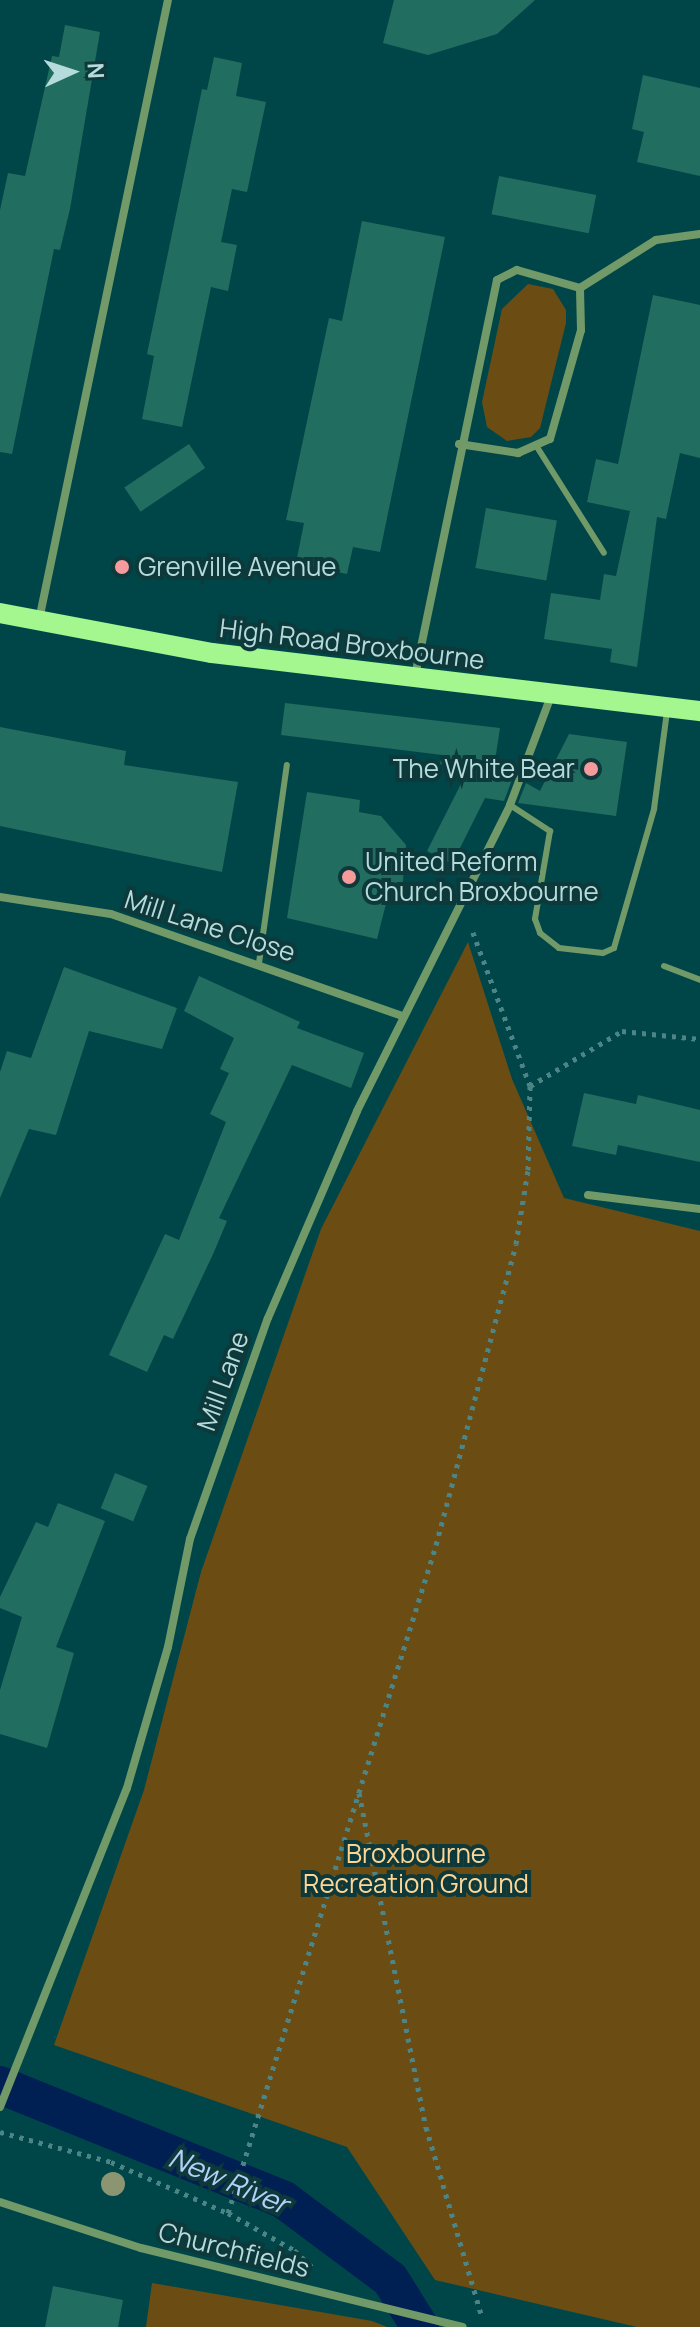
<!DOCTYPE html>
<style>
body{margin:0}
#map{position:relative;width:700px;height:2327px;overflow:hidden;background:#004649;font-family:Manrope,sans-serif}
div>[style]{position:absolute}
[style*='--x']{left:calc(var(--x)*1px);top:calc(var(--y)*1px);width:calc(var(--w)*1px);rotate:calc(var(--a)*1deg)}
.green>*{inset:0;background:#6b4d13}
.canal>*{height:38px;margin:-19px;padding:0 19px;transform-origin:19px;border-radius:19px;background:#002053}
.building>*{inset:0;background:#216d60;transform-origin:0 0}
.path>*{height:5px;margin-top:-2.5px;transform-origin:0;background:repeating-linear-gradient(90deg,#4d8587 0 4px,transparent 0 10px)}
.lane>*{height:6px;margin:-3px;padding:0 3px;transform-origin:3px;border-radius:3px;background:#729a68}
.street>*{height:8px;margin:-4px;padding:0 4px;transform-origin:4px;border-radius:4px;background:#729a68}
.primary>*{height:20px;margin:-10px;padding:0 10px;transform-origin:10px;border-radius:10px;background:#a4f68e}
.trees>*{width:24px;height:24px;margin:-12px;border-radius:50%;background:#8b9572}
.dots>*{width:22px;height:22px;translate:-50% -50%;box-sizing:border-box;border:4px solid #0e393b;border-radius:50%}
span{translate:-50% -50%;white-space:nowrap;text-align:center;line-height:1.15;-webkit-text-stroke:8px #0e393b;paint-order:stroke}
.poi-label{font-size:26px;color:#b6dbdc}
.left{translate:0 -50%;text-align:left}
.right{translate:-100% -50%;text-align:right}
.street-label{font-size:26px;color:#b6dbdc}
.park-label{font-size:26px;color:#fdd594}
.water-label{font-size:28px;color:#b5cff7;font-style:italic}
.north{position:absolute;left:32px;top:32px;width:80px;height:80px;-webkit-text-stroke:6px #0e393b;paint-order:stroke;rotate:87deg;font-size:22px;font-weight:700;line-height:32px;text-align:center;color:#b6dbdc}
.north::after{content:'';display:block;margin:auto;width:28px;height:36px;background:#b6dbdc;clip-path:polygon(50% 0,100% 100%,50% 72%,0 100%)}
</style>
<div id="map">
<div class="green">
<div style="clip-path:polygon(528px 284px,553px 289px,566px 310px,566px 323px,540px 428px,531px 437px,507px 441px,487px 427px,482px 402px,502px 309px)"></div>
<div style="clip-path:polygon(468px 942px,512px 1079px,564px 1198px,700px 1231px,700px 2327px,637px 2327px,435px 2280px,347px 2147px,54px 2045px,144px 1790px,201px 1572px,321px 1229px)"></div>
<div style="clip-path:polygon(152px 2283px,372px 2321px,387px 2327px,146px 2327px)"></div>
</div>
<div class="canal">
<div style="--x:0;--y:2085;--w:306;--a:22"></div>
<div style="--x:284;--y:2200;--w:132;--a:36.7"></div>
<div style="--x:390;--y:2279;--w:57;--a:58"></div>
</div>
<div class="building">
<div style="clip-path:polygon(394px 0,535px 0,497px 34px,428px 55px,383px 43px)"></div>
<div style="clip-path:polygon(65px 25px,100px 32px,70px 209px,60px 250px,54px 249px,12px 454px,0 452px,0 210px,8px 173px,25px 176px,52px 56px,59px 57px)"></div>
<div style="clip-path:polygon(214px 57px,242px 63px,236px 96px,266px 102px,247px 192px,232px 189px,221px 242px,237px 245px,228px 291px,211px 287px,182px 427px,142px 419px,154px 356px,147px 354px,202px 89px,207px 90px)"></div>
<div style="clip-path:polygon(643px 75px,700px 88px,700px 176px,637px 162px,644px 132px,632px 129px)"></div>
<div style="left:499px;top:176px;width:99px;height:39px;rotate:11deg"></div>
<div style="clip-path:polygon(362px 221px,445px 237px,380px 552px,353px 547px,347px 574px,296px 563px,304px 523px,286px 520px,329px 318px,342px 321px)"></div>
<div style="clip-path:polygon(653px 295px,700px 305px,700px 458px,680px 453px,666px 519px,657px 517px,637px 667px,610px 662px,612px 649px,544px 639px,551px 593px,600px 600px,604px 574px,616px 576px,630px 511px,587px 502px,596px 459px,618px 464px)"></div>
<div style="left:189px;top:444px;width:29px;height:78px;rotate:56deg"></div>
<div style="left:486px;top:508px;width:72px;height:61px;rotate:10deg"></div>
<div style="clip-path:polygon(285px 703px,500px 728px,494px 767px,513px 777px,504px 801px,485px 798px,452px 864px,427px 851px,469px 768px,440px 764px,442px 755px,281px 735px)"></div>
<div style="clip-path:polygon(0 727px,126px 751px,124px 765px,238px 782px,222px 872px,0 826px)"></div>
<div style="clip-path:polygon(569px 734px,627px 742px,616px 816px,518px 803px,526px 783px,540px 791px)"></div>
<div style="clip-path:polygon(307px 792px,360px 800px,359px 812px,381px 816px,406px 845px,402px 892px,389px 892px,377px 939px,287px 918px)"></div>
<div style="clip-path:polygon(64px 967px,177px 1008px,162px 1049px,89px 1031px,56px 1135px,29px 1129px,0 1198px,0 1072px,7px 1051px,31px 1058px)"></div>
<div style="clip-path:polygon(199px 976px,300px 1022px,297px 1028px,364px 1053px,351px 1088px,292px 1065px,219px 1218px,227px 1221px,214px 1252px,173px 1339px,164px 1335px,147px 1372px,109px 1355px,165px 1234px,179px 1240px,226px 1122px,210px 1114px,229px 1073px,220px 1069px,234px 1038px,184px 1011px)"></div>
<div style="clip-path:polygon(584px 1093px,636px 1104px,638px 1095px,700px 1110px,700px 1162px,618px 1145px,616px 1155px,572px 1146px)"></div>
<div style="left:115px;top:1473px;width:35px;height:38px;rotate:22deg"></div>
<div style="clip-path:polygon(58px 1503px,105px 1521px,56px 1647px,74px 1653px,47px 1748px,0 1734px,0 1690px,22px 1617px,0 1608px,0 1597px,36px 1522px,48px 1527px)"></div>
<div style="clip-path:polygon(53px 2286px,123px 2300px,118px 2327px,45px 2327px)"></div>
</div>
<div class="path">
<div style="--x:530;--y:1086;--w:107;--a:-30.9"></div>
<div style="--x:622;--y:1031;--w:78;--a:5.9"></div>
<div style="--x:359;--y:1793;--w:341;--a:78.7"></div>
<div style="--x:426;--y:2127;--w:198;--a:73.6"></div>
<div style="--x:0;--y:2132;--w:115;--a:15.1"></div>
<div style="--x:111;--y:2162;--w:128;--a:23.6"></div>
<div style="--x:228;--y:2213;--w:76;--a:29.3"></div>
<div style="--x:294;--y:2250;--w:25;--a:43"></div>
<div style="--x:228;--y:2213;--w:700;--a:-72.7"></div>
<div style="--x:436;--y:1545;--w:311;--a:-75.1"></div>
<div style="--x:516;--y:1244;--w:75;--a:-80.8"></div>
<div style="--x:528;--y:1170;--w:84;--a:-88.6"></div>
<div style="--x:530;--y:1086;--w:166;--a:-110.4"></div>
</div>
<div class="lane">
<div style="--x:537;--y:447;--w:125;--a:57.7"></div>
<div style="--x:510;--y:805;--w:48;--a:33"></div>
<div style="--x:550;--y:831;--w:89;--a:99.7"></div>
<div style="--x:535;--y:919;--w:15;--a:70"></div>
<div style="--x:540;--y:933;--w:24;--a:38"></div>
<div style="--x:559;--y:948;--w:44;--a:6.5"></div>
<div style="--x:603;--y:953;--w:12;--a:-24"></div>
<div style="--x:614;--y:948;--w:145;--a:-73.9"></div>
<div style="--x:654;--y:809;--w:99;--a:-82.4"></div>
<div style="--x:259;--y:963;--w:200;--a:-82"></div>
<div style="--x:664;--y:966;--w:39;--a:21"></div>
</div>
<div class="street">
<div style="--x:459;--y:444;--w:60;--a:8.7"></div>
<div style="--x:518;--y:453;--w:35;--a:-24"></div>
<div style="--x:550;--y:439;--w:113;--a:-74.1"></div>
<div style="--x:581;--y:330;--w:42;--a:-91.4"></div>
<div style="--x:39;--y:620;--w:633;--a:-78.25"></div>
<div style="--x:415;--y:676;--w:404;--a:-78.3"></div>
<div style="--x:497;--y:280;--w:22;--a:-27"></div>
<div style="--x:517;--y:270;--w:66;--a:15.9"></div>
<div style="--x:580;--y:288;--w:90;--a:-32.3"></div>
<div style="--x:656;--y:240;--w:44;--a:-7.8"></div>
<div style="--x:0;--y:897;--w:112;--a:8.7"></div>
<div style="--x:111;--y:914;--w:308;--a:19.3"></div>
<div style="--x:588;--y:1195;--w:113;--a:7.1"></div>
<div style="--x:0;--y:2107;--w:343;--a:-68.3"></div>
<div style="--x:127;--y:1788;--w:147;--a:-73.8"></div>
<div style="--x:168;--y:1647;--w:110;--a:-78.5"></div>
<div style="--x:190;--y:1539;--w:234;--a:-70.6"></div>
<div style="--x:268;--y:1318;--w:225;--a:-66.7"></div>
<div style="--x:357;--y:1111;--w:342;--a:-63.4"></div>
<div style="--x:510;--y:805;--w:116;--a:-69.4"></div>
<div style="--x:0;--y:2202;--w:148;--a:18.1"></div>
<div style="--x:141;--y:2248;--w:331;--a:13.8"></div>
</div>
<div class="primary">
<div style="--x:0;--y:613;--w:216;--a:10.7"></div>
<div style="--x:212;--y:653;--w:491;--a:6.8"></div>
</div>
<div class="trees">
<div style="left:113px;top:2184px"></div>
</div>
<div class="dots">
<div style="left:122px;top:567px;background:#f59b9c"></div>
<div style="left:591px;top:769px;background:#f59b9c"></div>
<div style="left:349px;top:877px;background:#f59b9c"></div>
</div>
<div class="poi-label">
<span class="left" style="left:138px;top:567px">Grenville Avenue</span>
<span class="right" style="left:575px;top:769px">The White Bear</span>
<span class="left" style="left:365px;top:877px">United Reform<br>Church Broxbourne</span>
</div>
<div class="street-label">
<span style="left:352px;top:644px;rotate:7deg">High Road Broxbourne</span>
<span style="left:210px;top:926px;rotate:18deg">Mill Lane Close</span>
<span style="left:223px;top:1381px;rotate:-70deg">Mill Lane</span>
<span style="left:234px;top:2250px;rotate:14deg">Churchfields</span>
</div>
<div class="park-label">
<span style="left:416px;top:1869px">Broxbourne<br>Recreation Ground</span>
</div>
<div class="water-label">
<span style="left:229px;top:2180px;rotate:23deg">New River</span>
</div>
<div class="north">N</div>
</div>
